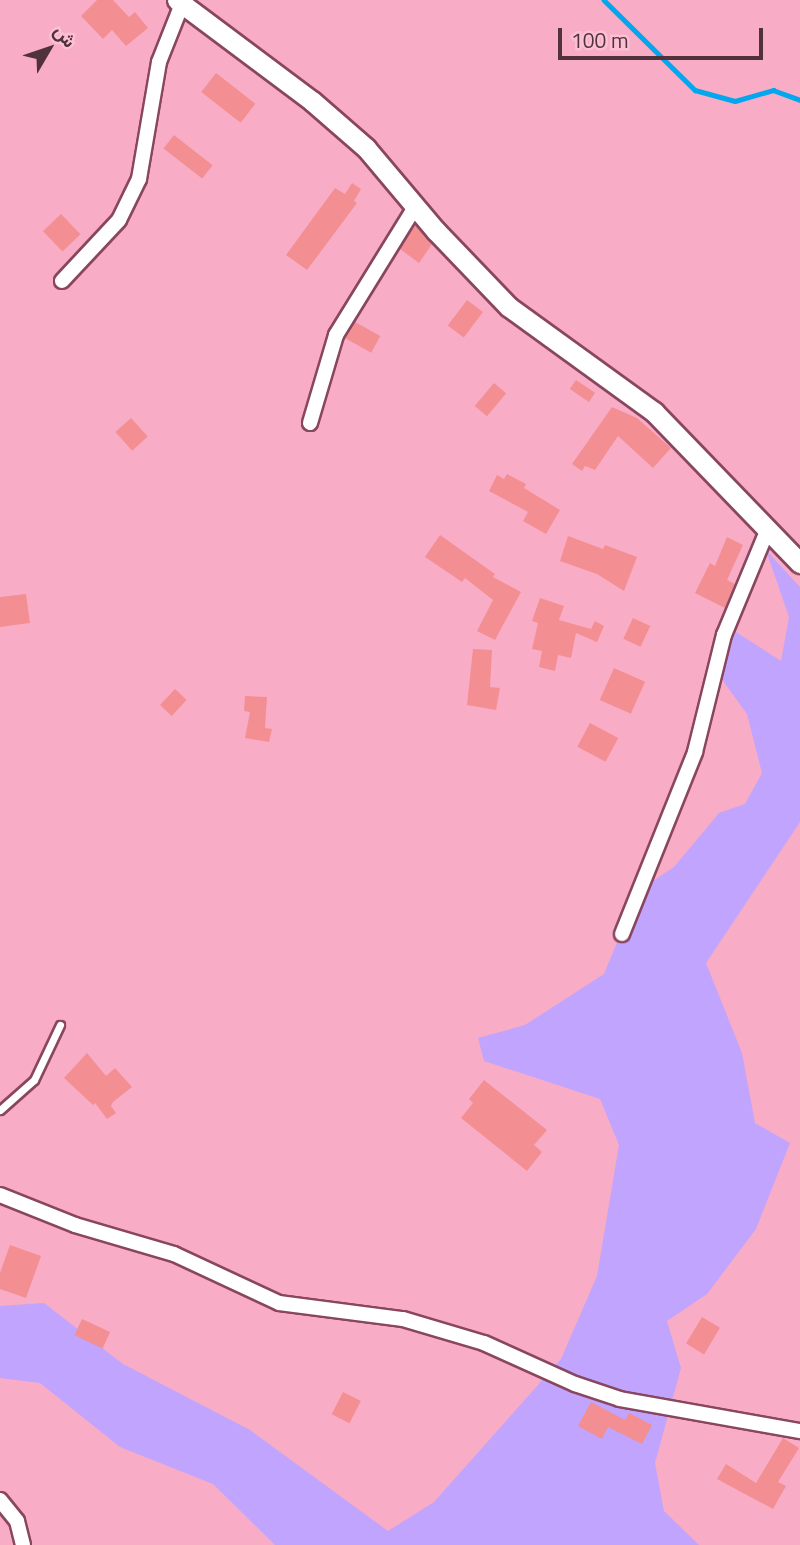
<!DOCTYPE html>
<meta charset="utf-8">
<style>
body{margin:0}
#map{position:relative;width:800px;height:1545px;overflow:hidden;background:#f9acc6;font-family:"Titillium Web",Vazirmatn,sans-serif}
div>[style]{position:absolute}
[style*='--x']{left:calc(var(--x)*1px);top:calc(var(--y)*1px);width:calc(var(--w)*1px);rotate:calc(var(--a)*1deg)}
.green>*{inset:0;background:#c0a4fd}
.stream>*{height:4.5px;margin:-2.25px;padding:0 2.25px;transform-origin:2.25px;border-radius:2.25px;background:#03a7ed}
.building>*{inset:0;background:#f38f93;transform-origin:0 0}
.roads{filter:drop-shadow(2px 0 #89465f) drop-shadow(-2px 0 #89465f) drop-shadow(0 2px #89465f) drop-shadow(0 -2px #89465f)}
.lane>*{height:7px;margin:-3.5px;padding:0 3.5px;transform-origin:3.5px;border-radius:3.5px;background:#fff}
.street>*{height:14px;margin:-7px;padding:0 7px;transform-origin:7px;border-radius:7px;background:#fff}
.secondary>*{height:19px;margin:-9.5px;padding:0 9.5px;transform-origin:9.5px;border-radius:9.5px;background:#fff}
span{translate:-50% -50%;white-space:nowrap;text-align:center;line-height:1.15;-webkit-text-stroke:5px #fdbfd3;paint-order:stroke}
.north{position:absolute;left:14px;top:14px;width:70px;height:70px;-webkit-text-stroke:5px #fdbfd3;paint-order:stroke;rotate:51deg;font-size:19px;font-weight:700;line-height:28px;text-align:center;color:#50313c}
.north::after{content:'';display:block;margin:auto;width:24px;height:32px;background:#50313c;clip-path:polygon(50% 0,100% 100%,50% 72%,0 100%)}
.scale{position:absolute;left:558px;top:28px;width:205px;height:32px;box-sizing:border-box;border:4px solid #50313c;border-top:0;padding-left:9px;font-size:21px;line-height:24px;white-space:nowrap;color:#50313c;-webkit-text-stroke:5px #fdbfd3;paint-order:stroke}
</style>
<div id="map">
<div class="green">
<div style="clip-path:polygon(766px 550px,800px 587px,800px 822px,706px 963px,742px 1053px,755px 1123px,790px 1143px,756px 1229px,707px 1294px,667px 1321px,681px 1368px,655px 1463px,664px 1511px,699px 1545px,275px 1545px,213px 1484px,120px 1447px,40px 1383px,0 1378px,0 1306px,44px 1303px,123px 1364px,250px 1430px,388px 1531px,434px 1502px,561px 1359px,597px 1276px,619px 1145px,600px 1099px,484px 1061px,478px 1038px,525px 1025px,604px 974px,638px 891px,674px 867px,719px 813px,745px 804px,762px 773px,747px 714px,718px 674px,736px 632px,781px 661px,789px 617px)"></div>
</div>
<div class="stream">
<div style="--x:604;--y:0;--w:128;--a:44.7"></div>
<div style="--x:695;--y:90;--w:41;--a:15.4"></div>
<div style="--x:735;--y:101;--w:40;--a:-16"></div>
<div style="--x:773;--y:90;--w:29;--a:20"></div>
</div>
<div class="building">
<div style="clip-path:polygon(97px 0,113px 0,129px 17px,135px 12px,148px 28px,126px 46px,112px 30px,103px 39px,81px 16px)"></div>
<div style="left:216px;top:73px;width:50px;height:24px;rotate:38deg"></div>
<div style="left:174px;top:135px;width:49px;height:17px;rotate:38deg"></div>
<div style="clip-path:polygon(352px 183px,361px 189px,354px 201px,357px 203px,307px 270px,286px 255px,335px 188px,345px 194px)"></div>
<div style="left:61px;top:214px;width:28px;height:25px;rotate:46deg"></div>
<div style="clip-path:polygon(415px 225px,432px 244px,419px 263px,400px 249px)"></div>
<div style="left:467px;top:300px;width:20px;height:32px;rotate:37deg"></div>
<div style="left:355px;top:322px;width:29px;height:19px;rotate:29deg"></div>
<div style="left:576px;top:380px;width:23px;height:11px;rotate:34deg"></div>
<div style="left:494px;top:383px;width:16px;height:30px;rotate:40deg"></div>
<div style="clip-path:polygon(612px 407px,637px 418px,671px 448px,653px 468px,618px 436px,595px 470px,585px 466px,582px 471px,572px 464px)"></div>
<div style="left:131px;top:418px;width:25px;height:21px;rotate:48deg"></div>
<div style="clip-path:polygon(507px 474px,526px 484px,524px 488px,560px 510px,546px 534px,523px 521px,528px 512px,489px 491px,497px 475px,504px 479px)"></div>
<div style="clip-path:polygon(440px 535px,495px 574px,493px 577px,521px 592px,495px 640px,477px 631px,493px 600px,465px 578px,462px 582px,425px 557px)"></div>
<div style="clip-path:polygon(568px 536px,603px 549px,605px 545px,637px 557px,624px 591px,597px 574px,560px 561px)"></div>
<div style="clip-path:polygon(727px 537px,743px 545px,727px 580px,735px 584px,725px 608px,695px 593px,710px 563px,715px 566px)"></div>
<div style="clip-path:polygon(26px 594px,30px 623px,0 627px,0 597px)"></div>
<div style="clip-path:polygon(540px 598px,564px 606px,559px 620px,591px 629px,595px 621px,604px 626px,597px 642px,576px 633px,571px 658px,558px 655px,555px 671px,539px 667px,542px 651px,532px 649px,538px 623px,532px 621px)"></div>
<div style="left:633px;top:618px;width:19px;height:23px;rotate:25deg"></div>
<div style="clip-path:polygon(473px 649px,492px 650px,490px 687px,500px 688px,496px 710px,467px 705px)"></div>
<div style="left:614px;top:668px;width:34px;height:35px;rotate:24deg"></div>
<div style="left:175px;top:689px;width:16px;height:22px;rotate:43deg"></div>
<div style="clip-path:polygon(245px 696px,267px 697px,265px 728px,272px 729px,269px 742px,245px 738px,250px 712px,244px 711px)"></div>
<div style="left:590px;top:723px;width:32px;height:27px;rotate:28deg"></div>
<div style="clip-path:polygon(87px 1053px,106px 1076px,115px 1068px,132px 1087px,113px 1102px,111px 1106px,116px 1113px,107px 1119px,95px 1103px,93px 1105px,64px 1078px)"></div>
<div style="clip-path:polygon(484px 1080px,547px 1130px,534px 1145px,542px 1152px,527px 1171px,461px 1118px,473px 1103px,469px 1099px)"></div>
<div style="clip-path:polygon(10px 1245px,41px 1256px,26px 1298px,0 1289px,0 1273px)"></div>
<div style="left:702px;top:1317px;width:21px;height:31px;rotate:31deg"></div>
<div style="left:82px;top:1319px;width:31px;height:18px;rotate:25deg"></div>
<div style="left:343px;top:1392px;width:20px;height:25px;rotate:27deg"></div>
<div style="clip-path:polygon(591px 1402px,625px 1420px,629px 1413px,652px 1425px,642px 1444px,608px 1427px,602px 1439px,578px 1426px)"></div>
<div style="clip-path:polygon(783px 1438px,799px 1448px,778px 1482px,786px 1486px,773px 1509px,717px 1479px,726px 1464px,756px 1483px)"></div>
</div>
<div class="roads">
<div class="lane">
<div style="--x:0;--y:1110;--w:45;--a:-41.4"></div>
<div style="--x:34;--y:1080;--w:61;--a:-64.7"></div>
</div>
<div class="street">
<div style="--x:62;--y:281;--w:83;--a:-46.9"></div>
<div style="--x:119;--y:220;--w:46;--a:-64"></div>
<div style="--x:139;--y:179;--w:119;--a:-80.3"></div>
<div style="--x:159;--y:62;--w:62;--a:-68.4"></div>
<div style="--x:310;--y:423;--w:92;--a:-73.5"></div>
<div style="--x:336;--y:335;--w:150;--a:-58.3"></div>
<div style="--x:622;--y:934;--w:196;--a:-68.1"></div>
<div style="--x:695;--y:752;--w:121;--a:-76.1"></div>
<div style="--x:724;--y:635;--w:115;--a:-67.5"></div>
<div style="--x:0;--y:1195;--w:81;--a:21.8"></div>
<div style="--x:75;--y:1225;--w:103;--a:16.3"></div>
<div style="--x:174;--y:1254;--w:116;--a:25"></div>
<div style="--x:279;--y:1303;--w:125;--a:7.4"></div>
<div style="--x:403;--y:1319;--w:84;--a:16.5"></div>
<div style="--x:484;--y:1343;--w:100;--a:24.3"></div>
<div style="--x:575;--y:1384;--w:47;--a:18.4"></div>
<div style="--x:620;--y:1399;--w:183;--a:10.1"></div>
<div style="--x:0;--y:1500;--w:27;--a:51"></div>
<div style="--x:17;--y:1521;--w:25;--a:76"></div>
</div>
<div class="secondary">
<div style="--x:177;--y:0;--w:169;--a:36.8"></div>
<div style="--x:312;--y:101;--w:72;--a:41"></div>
<div style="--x:366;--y:148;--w:109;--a:49.9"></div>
<div style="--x:436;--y:231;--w:105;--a:46.2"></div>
<div style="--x:509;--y:307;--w:179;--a:35.9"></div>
<div style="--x:654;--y:412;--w:210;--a:46"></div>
</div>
</div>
<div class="north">ش</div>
<div class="scale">100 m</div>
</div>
